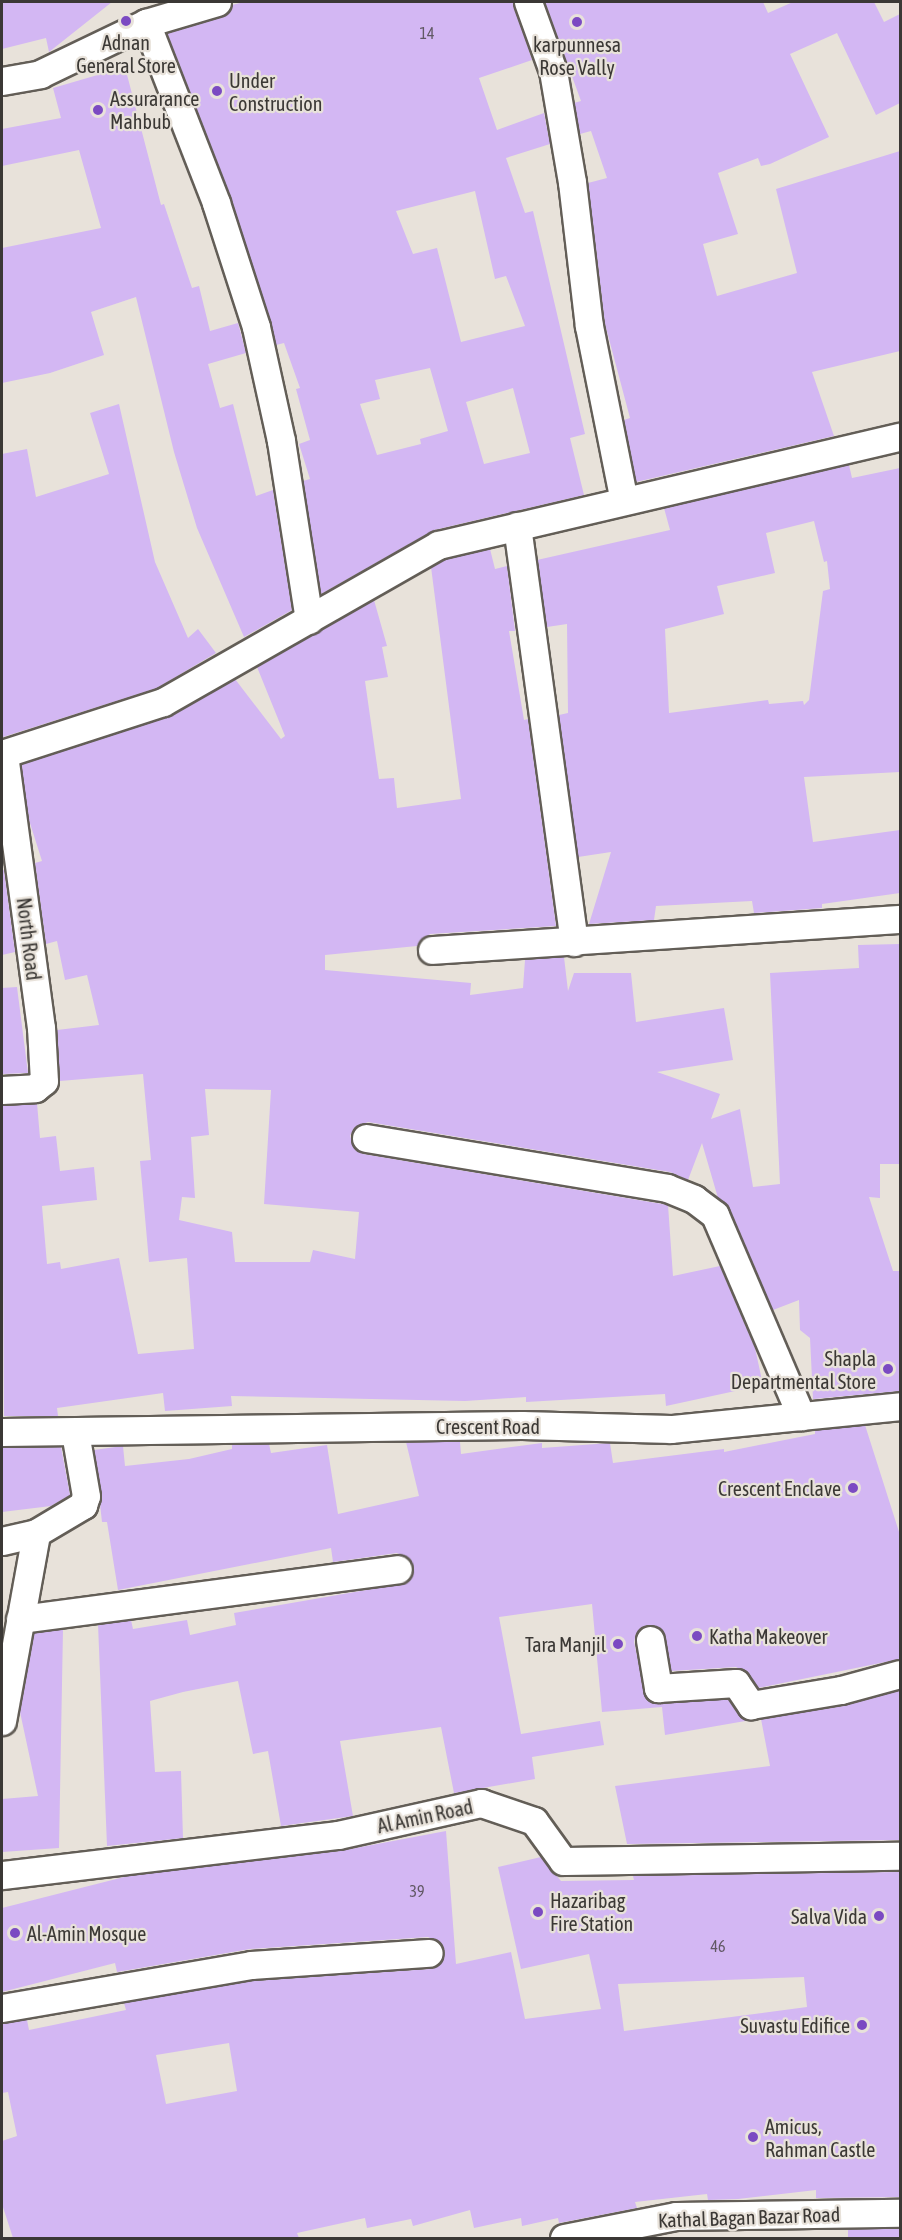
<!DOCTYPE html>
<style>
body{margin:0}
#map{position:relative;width:902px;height:2240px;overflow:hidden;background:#e8e2da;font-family:"Asap Condensed",sans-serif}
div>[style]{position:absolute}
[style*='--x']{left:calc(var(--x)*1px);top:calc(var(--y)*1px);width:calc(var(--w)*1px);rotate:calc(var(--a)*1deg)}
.building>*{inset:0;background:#d3b7f3;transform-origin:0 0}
.roads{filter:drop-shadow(2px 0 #635e57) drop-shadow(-2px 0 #635e57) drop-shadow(0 2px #635e57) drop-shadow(0 -2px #635e57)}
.minor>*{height:27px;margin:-13.5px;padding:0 13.5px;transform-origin:13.5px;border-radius:13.5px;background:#fff}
.dots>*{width:16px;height:16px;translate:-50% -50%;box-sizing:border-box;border:3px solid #e8e2da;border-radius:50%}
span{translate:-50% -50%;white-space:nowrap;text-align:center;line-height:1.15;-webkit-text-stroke:4.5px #e8e2da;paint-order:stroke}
.number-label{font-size:16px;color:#615864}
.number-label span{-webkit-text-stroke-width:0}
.poi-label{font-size:20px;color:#3b3835}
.left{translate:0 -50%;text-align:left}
.right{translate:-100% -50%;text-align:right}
.street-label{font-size:20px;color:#3b3835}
.frame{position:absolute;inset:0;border:3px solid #3b3835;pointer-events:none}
</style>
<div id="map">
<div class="building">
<div style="clip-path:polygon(2px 2px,112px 2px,49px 52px,46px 38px,2px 49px)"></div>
<div style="clip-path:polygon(evenodd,244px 2px,513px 2px,532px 60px,479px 78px,497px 130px,544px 113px,550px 144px,506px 158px,525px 213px,533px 211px,585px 434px,570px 438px,584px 495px,434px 530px,321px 594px,303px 481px,310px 479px,299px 444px,310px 440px,296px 389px,300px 388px,284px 343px,276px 345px,231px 198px,167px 33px,221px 17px,232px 5px,244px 2px,475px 191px,495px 279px,506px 276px,525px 326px,461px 342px,437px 248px,413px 254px,396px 211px,475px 191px,244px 2px,430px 368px,448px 431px,420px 439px,421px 444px,377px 455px,360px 404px,380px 399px,375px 380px,430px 368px,244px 2px,513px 388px,530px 453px,484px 464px,466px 402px,513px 388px)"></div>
<div style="clip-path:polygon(545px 2px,763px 2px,768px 13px,793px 2px,874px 2px,884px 22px,900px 14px,900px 103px,876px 115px,837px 33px,790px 54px,829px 137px,770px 164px,761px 166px,758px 158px,718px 173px,738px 234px,703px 244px,717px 296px,797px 273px,776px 189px,900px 151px,900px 351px,812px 372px,834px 436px,636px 482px,624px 420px,630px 418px,605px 324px,588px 183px,607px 178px,591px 131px,580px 134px,574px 103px,581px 101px)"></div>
<div style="clip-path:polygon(125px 67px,161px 205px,164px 204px,192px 288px,199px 286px,210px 331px,238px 323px,246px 353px,208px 364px,220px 408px,233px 404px,256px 496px,273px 490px,292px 610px,244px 637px,197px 528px,174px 452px,136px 297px,91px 312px,104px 355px,50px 373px,2px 383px,2px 248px,101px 228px,79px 150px,2px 166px,2px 129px,61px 118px,53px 88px)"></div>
<div style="clip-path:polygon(119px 404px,155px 562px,188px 638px,198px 629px,216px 653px,157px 688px,3px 737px,2px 454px,27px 449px,36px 497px,109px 474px,90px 413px)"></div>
<div style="clip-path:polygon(evenodd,849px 465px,852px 478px,900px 468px,900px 772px,804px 777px,813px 842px,900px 830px,900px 893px,822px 904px,822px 908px,754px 913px,752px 901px,656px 906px,654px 920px,589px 924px,611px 852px,578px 857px,559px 715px,568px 713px,567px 624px,547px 627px,537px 560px,670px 530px,664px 508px,849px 465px,814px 521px,824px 562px,827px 561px,830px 589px,823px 591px,809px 700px,804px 705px,803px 701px,769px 704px,768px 700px,669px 713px,665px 629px,724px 614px,717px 586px,775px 573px,766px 533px,814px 521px)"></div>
<div style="clip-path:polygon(evenodd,490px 549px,495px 569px,507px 566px,515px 631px,509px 631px,524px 720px,528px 719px,556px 926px,430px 934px,417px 946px,325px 955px,325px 970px,471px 983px,470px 995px,523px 988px,525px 960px,564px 957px,568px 991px,574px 973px,631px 973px,636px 1022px,724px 1008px,733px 1060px,657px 1072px,720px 1094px,711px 1119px,740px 1109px,753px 1187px,780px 1184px,770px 973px,859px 968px,858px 945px,900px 944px,900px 1164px,880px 1164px,880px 1198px,869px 1197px,893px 1271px,900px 1271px,900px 1391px,813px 1399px,810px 1338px,800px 1330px,799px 1300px,773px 1310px,729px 1209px,718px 1198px,702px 1143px,688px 1180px,670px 1172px,368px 1122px,354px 1128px,350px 1136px,356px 1150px,363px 1154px,668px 1205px,673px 1276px,720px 1266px,755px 1348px,763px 1385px,666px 1406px,665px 1394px,526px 1402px,526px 1397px,465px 1401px,231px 1396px,232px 1406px,165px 1411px,163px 1393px,57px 1408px,58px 1416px,4px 1416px,2px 1106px,37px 1103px,40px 1138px,56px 1136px,60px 1171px,94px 1167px,97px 1200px,42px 1206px,47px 1264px,60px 1262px,61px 1269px,119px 1258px,138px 1354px,194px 1349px,187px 1258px,149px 1262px,140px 1161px,151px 1160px,143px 1074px,60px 1081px,57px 1030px,99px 1025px,87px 975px,65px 980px,57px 941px,46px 944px,35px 863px,42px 861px,29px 820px,21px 764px,168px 717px,235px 679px,281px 739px,285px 736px,257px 667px,374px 600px,387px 646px,382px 647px,388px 677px,365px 681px,379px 779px,394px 778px,397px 808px,461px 799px,431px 567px,444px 560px,490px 549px,205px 1089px,271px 1090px,264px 1204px,359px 1212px,355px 1259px,313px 1250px,310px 1262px,235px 1262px,232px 1232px,179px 1220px,182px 1197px,195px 1198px,191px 1137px,209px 1135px,205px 1089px)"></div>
<div style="clip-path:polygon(4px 870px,15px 952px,2px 955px,2px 871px)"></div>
<div style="clip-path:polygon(17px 987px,28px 1073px,2px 1074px,2px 988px)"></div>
<div style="clip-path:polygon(865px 1425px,900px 1535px,900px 1659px,758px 1688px,749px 1674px,736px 1667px,671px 1671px,662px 1630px,647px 1625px,636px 1634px,634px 1642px,646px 1698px,659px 1704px,728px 1699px,738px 1714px,751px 1720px,665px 1735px,662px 1707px,602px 1712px,592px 1604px,499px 1617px,521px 1734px,600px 1721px,604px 1745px,532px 1757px,535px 1779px,454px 1793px,441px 1727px,340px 1741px,353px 1816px,281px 1826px,268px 1751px,253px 1754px,238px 1681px,183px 1692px,150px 1701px,155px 1772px,181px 1771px,183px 1838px,107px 1846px,98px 1624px,131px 1620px,133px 1629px,187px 1620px,190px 1635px,236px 1625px,234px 1613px,401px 1584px,408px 1581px,414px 1568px,410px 1559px,397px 1553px,333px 1562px,331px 1548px,118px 1590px,107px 1522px,102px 1522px,94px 1450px,123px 1446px,125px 1466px,189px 1459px,232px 1449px,232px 1445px,269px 1444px,271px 1453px,327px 1445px,338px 1514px,419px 1496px,406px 1442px,460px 1442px,461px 1454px,542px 1443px,542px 1448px,610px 1443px,613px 1463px,724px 1449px,724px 1452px,815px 1434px,815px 1430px)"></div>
<div style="clip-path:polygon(61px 1447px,70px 1495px,51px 1506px,2px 1512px,2px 1448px)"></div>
<div style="clip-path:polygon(63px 1629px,59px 1848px,2px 1852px,2px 1799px,38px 1796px,20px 1712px,34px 1633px)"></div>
<div style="clip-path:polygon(900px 1690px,900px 1840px,627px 1844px,615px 1786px,770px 1766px,761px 1719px,844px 1706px)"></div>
<div style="clip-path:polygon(evenodd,446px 1831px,456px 1964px,511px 1952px,525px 2019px,601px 2009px,589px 1954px,521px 1969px,498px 1867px,541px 1857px,561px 1881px,634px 1880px,633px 1876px,900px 1872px,900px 2197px,816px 2198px,816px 2190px,738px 2199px,708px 2200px,707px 2194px,635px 2202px,637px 2208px,559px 2223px,558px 2218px,522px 2226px,521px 2218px,474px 2228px,470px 2210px,413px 2226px,411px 2219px,367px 2228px,365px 2218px,297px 2233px,299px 2238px,13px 2238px,2px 2204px,2px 2141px,17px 2136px,8px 2092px,2px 2093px,2px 2023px,27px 2020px,29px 2030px,126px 2010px,124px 2003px,253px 1981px,430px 1969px,438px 1966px,445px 1953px,442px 1944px,428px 1937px,250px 1949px,117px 1972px,115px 1963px,2px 1992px,2px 1908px,132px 1875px,340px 1851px,446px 1831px,804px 1977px,807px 2007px,624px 2031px,618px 1984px,804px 1977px,446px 1831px,229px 2043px,237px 2091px,166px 2104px,156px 2055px,229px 2043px)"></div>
<div style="left:848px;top:2229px;width:52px;height:9px"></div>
</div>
<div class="roads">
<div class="minor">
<div style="--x:528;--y:2;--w:73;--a:70.1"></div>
<div style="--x:553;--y:71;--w:113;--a:80.3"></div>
<div style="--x:572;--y:182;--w:145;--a:83.3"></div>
<div style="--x:589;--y:326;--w:178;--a:78.7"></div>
<div style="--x:146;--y:23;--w:193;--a:68.7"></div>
<div style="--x:216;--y:203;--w:130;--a:72.1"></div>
<div style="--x:256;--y:327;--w:117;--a:77.6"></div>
<div style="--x:281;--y:441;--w:181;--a:81.1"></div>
<div style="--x:2;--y:81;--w:39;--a:-10"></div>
<div style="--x:40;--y:74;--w:118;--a:-25.7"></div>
<div style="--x:146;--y:23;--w:74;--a:-16.5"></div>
<div style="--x:517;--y:526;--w:420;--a:82.2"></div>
<div style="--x:2;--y:754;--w:169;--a:-17.9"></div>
<div style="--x:163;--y:702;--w:317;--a:-29.7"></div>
<div style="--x:438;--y:545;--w:474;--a:-13.2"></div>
<div style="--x:432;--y:950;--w:469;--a:-3.8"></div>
<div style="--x:2;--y:1090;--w:33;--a:-3"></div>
<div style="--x:35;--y:1088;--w:11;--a:-38"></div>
<div style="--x:44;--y:1081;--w:53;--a:-93.2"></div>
<div style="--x:41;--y:1028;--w:277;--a:-97.7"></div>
<div style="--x:366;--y:1138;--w:305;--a:9.4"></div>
<div style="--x:667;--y:1188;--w:29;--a:22"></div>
<div style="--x:694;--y:1199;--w:26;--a:37"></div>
<div style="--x:715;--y:1215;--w:219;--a:66.8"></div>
<div style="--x:2;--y:1432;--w:520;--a:-0.77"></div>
<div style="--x:522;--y:1425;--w:149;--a:1.5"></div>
<div style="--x:671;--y:1429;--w:230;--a:-5.7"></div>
<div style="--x:2;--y:1541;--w:35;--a:-13"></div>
<div style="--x:36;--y:1533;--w:55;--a:-30.8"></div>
<div style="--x:83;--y:1505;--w:9;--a:-72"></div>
<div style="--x:86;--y:1496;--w:65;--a:-99.8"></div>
<div style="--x:20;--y:1619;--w:381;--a:-7.5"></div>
<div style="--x:650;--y:1640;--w:49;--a:80.5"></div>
<div style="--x:658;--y:1688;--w:78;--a:-3.7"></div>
<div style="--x:736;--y:1683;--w:27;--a:56"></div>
<div style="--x:751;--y:1705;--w:91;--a:-9.5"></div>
<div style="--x:841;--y:1690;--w:61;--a:-15.2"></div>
<div style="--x:2;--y:1721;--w:191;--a:-79.7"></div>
<div style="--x:2;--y:1875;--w:338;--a:-6.8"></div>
<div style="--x:338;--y:1835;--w:147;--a:-12.6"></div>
<div style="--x:481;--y:1803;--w:56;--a:18.8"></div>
<div style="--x:534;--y:1821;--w:49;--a:54.1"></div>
<div style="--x:563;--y:1861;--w:337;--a:-0.9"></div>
<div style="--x:2;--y:2008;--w:253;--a:-9.8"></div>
<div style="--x:251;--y:1965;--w:178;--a:-3.9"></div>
<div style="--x:564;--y:2238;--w:114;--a:-11.1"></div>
<div style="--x:676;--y:2216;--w:224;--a:-0.8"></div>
</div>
</div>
<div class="dots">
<div style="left:126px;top:21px;background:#7b4ac2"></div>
<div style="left:577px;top:22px;background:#7b4ac2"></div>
<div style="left:217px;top:91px;background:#7b4ac2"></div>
<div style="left:98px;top:110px;background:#7b4ac2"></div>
<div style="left:888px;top:1369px;background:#7b4ac2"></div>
<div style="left:853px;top:1488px;background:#7b4ac2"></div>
<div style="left:697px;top:1636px;background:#7b4ac2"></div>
<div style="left:618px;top:1644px;background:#7b4ac2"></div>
<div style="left:538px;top:1912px;background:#7b4ac2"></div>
<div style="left:879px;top:1916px;background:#7b4ac2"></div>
<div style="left:15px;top:1933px;background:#7b4ac2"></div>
<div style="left:862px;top:2025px;background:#7b4ac2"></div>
<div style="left:753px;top:2137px;background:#7b4ac2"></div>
</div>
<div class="number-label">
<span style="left:427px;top:33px">14</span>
<span style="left:417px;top:1891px">39</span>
<span style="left:718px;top:1946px">46</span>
</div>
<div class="poi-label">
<span style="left:126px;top:54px">Adnan<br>General Store</span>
<span style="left:577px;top:56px">karpunnesa<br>Rose Vally</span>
<span class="left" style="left:229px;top:92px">Under<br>Construction</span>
<span class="left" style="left:110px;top:110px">Assurarance<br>Mahbub</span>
<span class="right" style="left:876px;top:1370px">Shapla<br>Departmental Store</span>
<span class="right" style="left:841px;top:1488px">Crescent Enclave</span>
<span class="left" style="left:709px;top:1636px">Katha Makeover</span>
<span class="right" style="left:606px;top:1644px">Tara Manjil</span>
<span class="left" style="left:550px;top:1912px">Hazaribag<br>Fire Station</span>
<span class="right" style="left:867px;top:1916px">Salva Vida</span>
<span class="left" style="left:27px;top:1933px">Al-Amin Mosque</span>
<span class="right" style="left:850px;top:2025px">Suvastu Edifice</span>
<span class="left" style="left:765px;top:2138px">Amicus,<br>Rahman Castle</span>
</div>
<div class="street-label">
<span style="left:29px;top:939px;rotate:83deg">North Road</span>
<span style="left:488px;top:1426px">Crescent Road</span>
<span style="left:425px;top:1816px;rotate:-12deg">Al Amin Road</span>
<span style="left:749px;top:2217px;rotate:-2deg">Kathal Bagan Bazar Road</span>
</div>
<div class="frame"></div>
</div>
